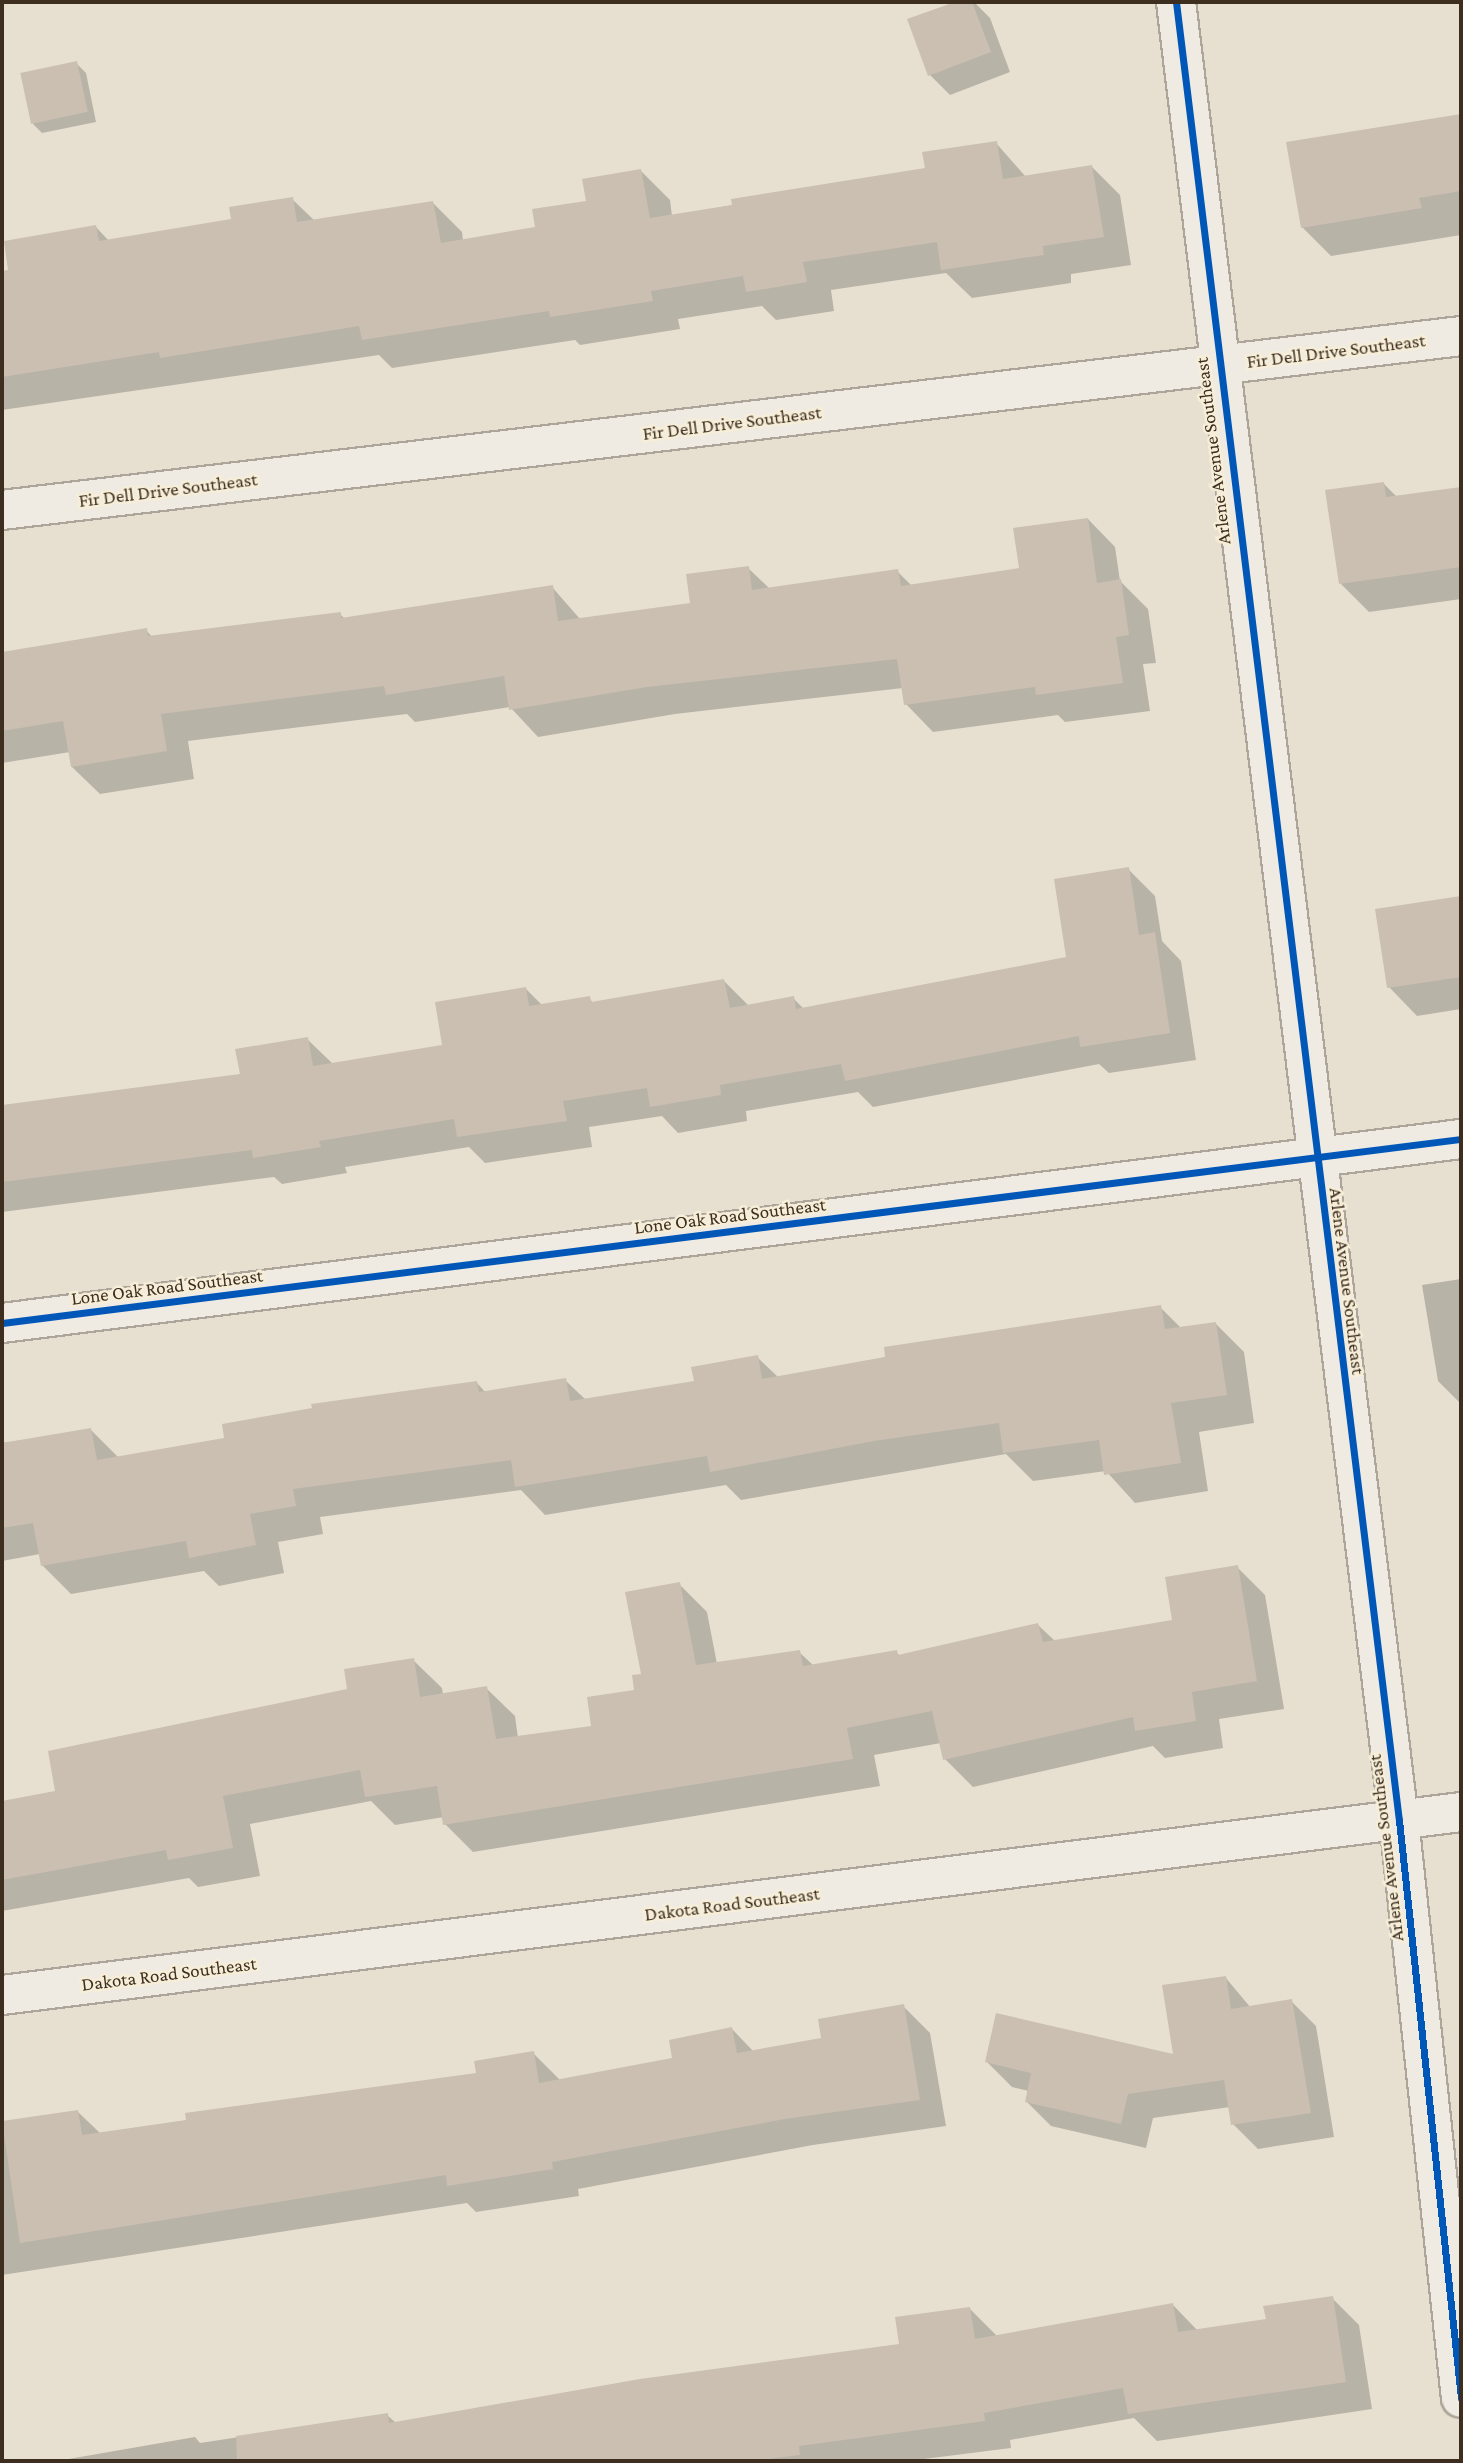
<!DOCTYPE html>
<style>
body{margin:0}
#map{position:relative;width:1463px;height:2463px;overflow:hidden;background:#e7e0d1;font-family:"Crimson Pro",serif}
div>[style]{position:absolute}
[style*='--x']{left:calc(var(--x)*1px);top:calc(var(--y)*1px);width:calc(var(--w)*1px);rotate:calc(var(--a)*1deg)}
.shadow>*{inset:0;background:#0003}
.building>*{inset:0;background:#cbbfb2;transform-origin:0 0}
.roads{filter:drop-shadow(2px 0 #ada599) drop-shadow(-2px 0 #ada599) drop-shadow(0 2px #ada599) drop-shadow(0 -2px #ada599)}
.street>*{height:38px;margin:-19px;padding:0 19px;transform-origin:19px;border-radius:19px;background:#efebe3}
.secondary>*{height:38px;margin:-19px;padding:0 19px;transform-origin:19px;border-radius:19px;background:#efebe3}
.cycleway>*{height:7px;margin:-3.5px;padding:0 3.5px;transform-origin:3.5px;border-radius:3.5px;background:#0057b8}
span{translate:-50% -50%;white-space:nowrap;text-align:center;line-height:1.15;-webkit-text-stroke:5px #f7eed8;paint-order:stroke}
.street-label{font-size:19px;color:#3d2e20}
.frame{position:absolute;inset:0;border:4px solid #3d2e20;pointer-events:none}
</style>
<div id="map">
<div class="shadow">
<div style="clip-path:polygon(960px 2px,974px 2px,990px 18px,1010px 72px,950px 95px,930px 75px,910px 20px)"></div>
<div style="clip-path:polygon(76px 63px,86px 73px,96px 122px,42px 133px,33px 124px)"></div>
<div style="clip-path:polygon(1461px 116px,1461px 235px,1331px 256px,1302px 227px,1288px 144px)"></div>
<div style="clip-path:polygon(996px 143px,1026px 177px,1092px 167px,1120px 195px,1131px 265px,1071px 274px,1071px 283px,972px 298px,946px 273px,831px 290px,834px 311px,776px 320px,762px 306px,678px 319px,680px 329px,580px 345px,575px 340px,392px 368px,379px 355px,2px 410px,2px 273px,96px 227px,109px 241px,233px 221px,292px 199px,315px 221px,433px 203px,462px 232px,463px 241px,537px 229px,641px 171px,670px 200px,672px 216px,927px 170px)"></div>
<div style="clip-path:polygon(1383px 483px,1397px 497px,1461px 488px,1461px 599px,1369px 612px,1341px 584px)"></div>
<div style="clip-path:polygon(1088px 519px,1115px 547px,1120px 581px,1148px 609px,1156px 663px,1143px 664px,1150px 711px,1065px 722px,1058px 715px,933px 732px,906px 704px,903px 688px,675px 714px,538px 737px,510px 707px,415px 722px,407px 714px,188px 741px,194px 779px,100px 794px,72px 767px,70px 752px,2px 763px,2px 654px,146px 630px,153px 638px,340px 614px,345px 619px,552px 587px,580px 619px,692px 605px,748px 568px,770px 589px,897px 571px,912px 586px,1021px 569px)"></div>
<div style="clip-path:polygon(1128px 869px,1155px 896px,1162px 941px,1181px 961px,1196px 1060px,1109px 1073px,1099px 1064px,873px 1107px,858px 1092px,746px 1111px,747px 1121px,678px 1133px,662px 1116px,589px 1127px,592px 1147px,485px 1163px,469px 1147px,345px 1167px,347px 1173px,282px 1184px,274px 1177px,2px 1212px,2px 1107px,242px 1076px,307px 1039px,333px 1064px,444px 1046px,526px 989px,542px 1005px,589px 998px,594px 1004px,724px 981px,749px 1006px,793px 998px,804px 1009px,1068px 958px)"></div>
<div style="clip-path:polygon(1461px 898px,1461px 1009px,1417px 1016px,1389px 987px,1376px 911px)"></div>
<div style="clip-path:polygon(1461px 1279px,1461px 1404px,1438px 1381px,1422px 1285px)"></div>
<div style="clip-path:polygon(1160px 1307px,1182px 1329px,1215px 1323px,1244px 1352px,1254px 1423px,1199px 1432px,1208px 1491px,1135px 1503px,1106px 1471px,1033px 1481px,1006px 1454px,741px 1500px,726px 1485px,545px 1515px,521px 1490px,320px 1517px,323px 1534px,278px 1542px,284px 1573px,219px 1586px,204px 1571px,71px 1594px,42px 1565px,40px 1554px,2px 1561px,2px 1443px,91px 1430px,119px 1458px,226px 1440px,477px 1383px,486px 1393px,565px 1380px,586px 1400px,696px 1382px,757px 1357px,778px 1377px)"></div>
<div style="clip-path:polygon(1237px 1567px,1265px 1595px,1284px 1709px,1219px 1719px,1223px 1748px,1165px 1758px,1153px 1746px,973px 1787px,945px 1759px,941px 1743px,874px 1755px,880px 1786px,473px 1852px,445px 1824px,444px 1817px,395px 1825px,371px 1801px,250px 1824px,260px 1876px,198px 1887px,189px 1878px,2px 1911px,2px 1803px,57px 1792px,349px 1690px,413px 1660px,442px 1688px,443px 1695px,486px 1688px,515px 1716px,518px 1738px,593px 1728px,636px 1692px,679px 1584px,707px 1612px,717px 1664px,799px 1652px,814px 1666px,896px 1652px,900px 1656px,1038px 1625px,1055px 1641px,1174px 1621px)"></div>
<div style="clip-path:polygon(1225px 1977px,1251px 2008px,1291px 2001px,1316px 2026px,1334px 2137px,1258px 2149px,1233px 2124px,1230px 2107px,1153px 2118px,1146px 2148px,1051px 2126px,1026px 2101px,1029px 2091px,1012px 2087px,987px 2062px,1175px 2056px)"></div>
<div style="clip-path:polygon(903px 2006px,930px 2033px,946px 2126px,813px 2145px,578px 2189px,579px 2196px,476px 2212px,467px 2203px,2px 2275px,2px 2122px,78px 2112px,101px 2134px,478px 2074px,533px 2053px,561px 2081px,675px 2059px,732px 2029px,754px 2052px,823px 2040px)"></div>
<div style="clip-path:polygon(1332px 2298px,1359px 2325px,1372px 2409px,1157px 2441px,1134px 2418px,1010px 2440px,1011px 2448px,908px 2461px,57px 2461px,195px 2437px,200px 2443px,387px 2415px,396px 2423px,901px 2345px,970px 2309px,997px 2336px,1173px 2305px,1198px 2331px,1268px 2320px)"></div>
</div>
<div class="building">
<div style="clip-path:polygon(955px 2px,972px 2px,991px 52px,928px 76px,907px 19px)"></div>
<div style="left:77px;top:61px;width:52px;height:58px;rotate:78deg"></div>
<div style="clip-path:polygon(1461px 114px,1461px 191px,1419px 198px,1422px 208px,1301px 228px,1286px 142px)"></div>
<div style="clip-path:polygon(997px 141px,1003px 179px,1092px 165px,1104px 237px,1043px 246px,1044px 255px,941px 270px,937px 242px,803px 262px,807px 282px,746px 292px,743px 276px,651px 291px,653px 301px,550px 317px,549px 311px,362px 340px,359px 326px,160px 358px,159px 352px,2px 377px,2px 271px,8px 270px,4px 241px,96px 225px,99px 241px,231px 219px,229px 207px,293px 197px,297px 222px,433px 201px,441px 243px,535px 227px,532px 209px,586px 201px,582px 179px,641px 169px,650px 218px,732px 205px,731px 199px,925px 168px,922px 152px)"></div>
<div style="clip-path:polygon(1384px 482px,1386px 497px,1461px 487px,1461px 567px,1339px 584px,1325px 490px)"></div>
<div style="clip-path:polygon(1088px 518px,1097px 583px,1121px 579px,1129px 635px,1116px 637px,1123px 683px,1036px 695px,1035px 687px,904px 705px,897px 659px,647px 687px,509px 710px,504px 676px,386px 695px,384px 686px,161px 714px,167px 751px,71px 767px,63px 721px,2px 731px,2px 652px,147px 628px,148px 636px,341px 612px,341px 618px,553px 585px,558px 621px,690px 603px,686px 574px,749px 566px,752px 590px,898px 569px,901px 586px,1019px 568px,1013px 528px)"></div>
<div style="clip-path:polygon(1129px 867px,1139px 935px,1155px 932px,1170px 1033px,1080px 1047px,1079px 1036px,845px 1081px,841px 1064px,720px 1085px,721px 1095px,650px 1107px,647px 1088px,563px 1101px,567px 1121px,457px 1137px,454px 1119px,319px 1141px,321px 1147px,253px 1158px,252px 1150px,2px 1182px,2px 1105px,240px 1074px,235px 1049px,308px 1037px,313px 1066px,442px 1045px,435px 1002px,526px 987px,529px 1006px,590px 996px,591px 1002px,724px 979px,730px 1008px,794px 996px,796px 1009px,1066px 957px,1054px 879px)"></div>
<div style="clip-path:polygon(1461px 896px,1461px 977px,1387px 988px,1375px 909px)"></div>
<div style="clip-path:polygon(1161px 1305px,1165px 1329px,1216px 1322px,1227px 1395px,1171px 1403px,1181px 1463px,1104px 1475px,1099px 1440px,1003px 1453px,999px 1423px,874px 1441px,710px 1472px,707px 1456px,515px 1487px,511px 1460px,293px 1489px,296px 1506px,250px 1514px,256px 1545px,189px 1558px,186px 1541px,41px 1566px,33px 1523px,2px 1528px,2px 1443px,91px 1428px,97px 1460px,224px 1438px,222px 1424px,312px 1408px,311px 1404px,477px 1381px,479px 1392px,566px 1378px,570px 1401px,694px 1381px,691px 1367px,758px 1355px,762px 1379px,885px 1357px,884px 1347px)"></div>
<div style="clip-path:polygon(1238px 1565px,1257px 1681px,1192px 1692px,1196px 1721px,1135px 1731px,1133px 1717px,943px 1760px,932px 1711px,847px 1728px,853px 1759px,443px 1825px,437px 1786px,365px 1797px,360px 1770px,223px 1796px,233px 1848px,168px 1860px,166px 1850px,2px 1880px,2px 1801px,55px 1791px,48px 1751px,347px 1689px,344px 1669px,414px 1658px,420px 1697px,487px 1686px,496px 1739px,591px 1726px,587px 1697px,634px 1690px,632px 1675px,641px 1674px,625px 1592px,680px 1582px,696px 1665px,800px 1650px,803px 1666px,897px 1650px,898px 1655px,1038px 1623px,1043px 1642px,1172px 1620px,1165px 1577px)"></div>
<div style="clip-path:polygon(1226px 1976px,1231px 2009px,1292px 1999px,1311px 2113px,1231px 2125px,1224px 2080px,1128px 2094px,1121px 2124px,1025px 2102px,1031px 2073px,985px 2062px,996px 2013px,1173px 2054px,1162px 1985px)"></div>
<div style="clip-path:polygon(904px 2004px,920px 2100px,785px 2119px,552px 2162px,553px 2169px,447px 2186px,446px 2175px,20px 2243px,2px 2121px,78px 2110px,82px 2135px,186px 2120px,185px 2113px,476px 2073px,474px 2061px,534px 2051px,539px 2083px,672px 2058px,669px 2040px,732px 2027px,737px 2053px,821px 2038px,818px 2019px)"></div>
<div style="clip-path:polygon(1333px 2296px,1346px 2382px,1128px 2414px,1123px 2388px,984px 2413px,985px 2421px,799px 2446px,800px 2455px,753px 2461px,237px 2461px,236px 2436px,388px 2413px,389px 2423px,640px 2379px,899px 2344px,895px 2317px,970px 2307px,975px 2339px,1173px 2303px,1178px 2332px,1266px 2319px,1263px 2306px)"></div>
</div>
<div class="roads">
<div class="street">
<div style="--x:1176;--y:2;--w:1832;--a:83.01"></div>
<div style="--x:1399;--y:1820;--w:581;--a:83.88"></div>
<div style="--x:2;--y:510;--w:1469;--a:-6.8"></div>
<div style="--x:2;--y:1995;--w:1470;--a:-7.15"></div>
</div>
<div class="secondary">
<div style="--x:2;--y:1323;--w:1471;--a:-7.19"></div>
</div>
</div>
<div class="cycleway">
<div style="--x:1176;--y:2;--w:1832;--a:83.01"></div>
<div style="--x:1399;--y:1820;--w:581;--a:83.88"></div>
<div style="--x:2;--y:1323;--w:1471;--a:-7.19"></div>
</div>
<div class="street-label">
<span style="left:1336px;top:351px;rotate:-7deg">Fir Dell Drive Southeast</span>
<span style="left:732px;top:423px;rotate:-7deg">Fir Dell Drive Southeast</span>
<span style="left:1213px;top:451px;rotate:-97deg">Arlene Avenue Southeast</span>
<span style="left:168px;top:490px;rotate:-7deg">Fir Dell Drive Southeast</span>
<span style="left:730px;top:1216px;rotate:-7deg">Lone Oak Road Southeast</span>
<span style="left:1347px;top:1281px;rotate:83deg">Arlene Avenue Southeast</span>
<span style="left:167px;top:1287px;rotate:-7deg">Lone Oak Road Southeast</span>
<span style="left:1386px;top:1848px;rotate:-97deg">Arlene Avenue Southeast</span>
<span style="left:732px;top:1904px;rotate:-7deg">Dakota Road Southeast</span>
<span style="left:169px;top:1974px;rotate:-7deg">Dakota Road Southeast</span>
</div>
<div class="frame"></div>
</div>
